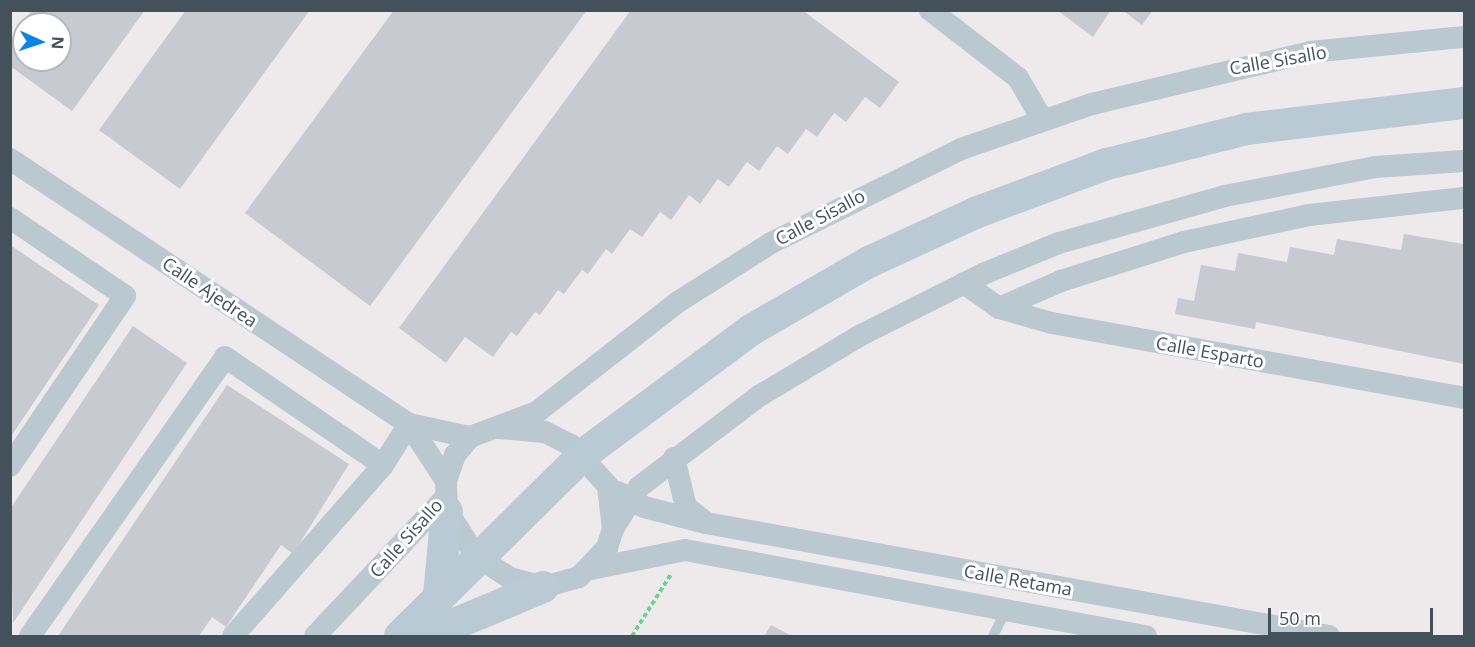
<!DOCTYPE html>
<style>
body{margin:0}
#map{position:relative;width:1475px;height:647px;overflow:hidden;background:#eeeaeb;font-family:"Open Sans",sans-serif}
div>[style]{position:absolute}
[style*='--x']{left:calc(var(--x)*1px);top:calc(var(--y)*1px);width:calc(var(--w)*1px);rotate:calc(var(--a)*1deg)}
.building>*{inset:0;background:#c7cbd1}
.path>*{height:4px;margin-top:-2px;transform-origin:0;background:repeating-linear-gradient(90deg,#67d492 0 4.5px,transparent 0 7.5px)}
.lane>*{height:10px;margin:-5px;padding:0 5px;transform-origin:5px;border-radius:5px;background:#bac8d0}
.street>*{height:22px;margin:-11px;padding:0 11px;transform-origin:11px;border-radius:11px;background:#bac8d0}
.secondary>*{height:32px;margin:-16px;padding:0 16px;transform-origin:16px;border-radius:16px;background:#b9cad4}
span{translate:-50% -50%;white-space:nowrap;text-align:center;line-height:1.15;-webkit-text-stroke:6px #fff;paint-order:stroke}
.street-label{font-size:18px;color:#42515a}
.frame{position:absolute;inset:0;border:12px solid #42515a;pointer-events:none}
.north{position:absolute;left:12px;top:12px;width:60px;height:60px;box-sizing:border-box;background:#fff;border:2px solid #b3b9bd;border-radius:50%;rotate:93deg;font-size:16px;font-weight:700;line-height:24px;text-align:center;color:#42515a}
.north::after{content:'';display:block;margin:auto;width:21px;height:27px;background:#0684ed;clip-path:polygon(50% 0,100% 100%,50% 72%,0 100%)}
.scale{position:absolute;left:1268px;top:608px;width:165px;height:27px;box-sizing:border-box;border:3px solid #42515a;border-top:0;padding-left:8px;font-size:18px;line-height:21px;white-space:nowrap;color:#42515a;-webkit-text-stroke:4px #fff;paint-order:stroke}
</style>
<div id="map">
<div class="building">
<div style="clip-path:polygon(evenodd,32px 10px,145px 10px,72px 111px,10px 66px,10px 40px,32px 10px,24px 24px,60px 24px,60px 60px,24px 60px,24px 24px)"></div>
<div style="clip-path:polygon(186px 10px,310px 10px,180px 189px,99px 130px)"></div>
<div style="clip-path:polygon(394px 10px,587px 10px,370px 306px,245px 213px)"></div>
<div style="clip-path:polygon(631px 10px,802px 10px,899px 82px,880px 108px,865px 97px,846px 122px,834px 113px,817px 137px,806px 129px,788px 154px,777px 146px,759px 171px,747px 162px,729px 187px,718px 179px,700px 204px,689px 195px,671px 220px,660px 212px,642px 237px,630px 229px,612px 254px,606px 249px,588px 274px,582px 270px,564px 294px,558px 290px,540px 315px,535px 312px,517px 336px,511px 332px,493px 357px,465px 337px,446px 363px,399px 328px)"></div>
<div style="clip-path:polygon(1057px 10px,1111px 10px,1093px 37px)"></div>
<div style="clip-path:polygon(1122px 10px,1153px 10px,1142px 25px)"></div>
<div style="clip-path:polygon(1404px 234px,1464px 244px,1464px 364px,1256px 322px,1255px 329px,1175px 314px,1178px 298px,1194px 301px,1201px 265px,1235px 271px,1238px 253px,1287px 262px,1290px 247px,1334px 255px,1337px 239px,1401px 250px)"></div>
<div style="clip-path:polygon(10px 245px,99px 305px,10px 438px)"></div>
<div style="clip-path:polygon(133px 326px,187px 363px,13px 623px,10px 509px)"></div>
<div style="clip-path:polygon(227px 385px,349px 464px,293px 554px,281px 545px,226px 627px,212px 617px,199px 636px,58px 636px)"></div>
<div style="clip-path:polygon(771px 625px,792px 636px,764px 636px)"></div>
</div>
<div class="path">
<div style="--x:632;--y:636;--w:73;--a:-57.8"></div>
</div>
<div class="lane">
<div style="--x:993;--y:636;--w:28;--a:-63"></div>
</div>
<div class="street">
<div style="--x:930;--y:10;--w:111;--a:37.7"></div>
<div style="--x:1018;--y:78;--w:48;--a:59.7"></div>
<div style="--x:10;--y:159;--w:479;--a:33.6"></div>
<div style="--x:409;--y:424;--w:62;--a:12"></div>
<div style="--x:10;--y:218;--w:139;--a:34.1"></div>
<div style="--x:125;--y:296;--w:205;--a:124.1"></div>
<div style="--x:964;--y:283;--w:43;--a:35.5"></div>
<div style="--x:999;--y:308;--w:55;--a:15.8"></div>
<div style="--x:1052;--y:323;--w:419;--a:10.3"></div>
<div style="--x:999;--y:308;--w:68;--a:-23.5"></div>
<div style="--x:1061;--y:281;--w:129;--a:-17.6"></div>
<div style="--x:1184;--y:242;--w:128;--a:-12.2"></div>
<div style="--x:1309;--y:215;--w:156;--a:-6.3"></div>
<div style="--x:409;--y:424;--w:68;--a:57"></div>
<div style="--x:499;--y:428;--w:46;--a:5"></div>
<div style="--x:545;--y:432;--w:29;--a:27"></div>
<div style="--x:571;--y:445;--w:55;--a:47.9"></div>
<div style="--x:608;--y:486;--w:43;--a:83.4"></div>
<div style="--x:613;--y:529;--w:20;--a:108"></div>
<div style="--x:607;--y:548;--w:40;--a:134"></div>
<div style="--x:579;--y:577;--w:37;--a:164"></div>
<div style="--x:543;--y:587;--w:34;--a:-165"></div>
<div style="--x:510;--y:578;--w:40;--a:-147.1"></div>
<div style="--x:476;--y:556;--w:54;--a:-122.8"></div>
<div style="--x:447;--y:511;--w:30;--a:-92"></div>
<div style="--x:446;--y:481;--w:28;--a:-71"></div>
<div style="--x:455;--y:455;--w:23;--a:-50"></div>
<div style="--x:470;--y:437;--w:72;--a:-20.5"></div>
<div style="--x:537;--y:412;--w:179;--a:-38"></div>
<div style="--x:678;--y:302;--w:110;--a:-32.4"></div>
<div style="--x:771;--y:243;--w:212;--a:-26.3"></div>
<div style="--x:961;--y:149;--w:139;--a:-19"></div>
<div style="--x:1092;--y:104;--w:224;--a:-13.4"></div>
<div style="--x:1310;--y:52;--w:155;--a:-5.6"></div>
<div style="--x:674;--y:458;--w:50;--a:76.2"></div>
<div style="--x:686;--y:507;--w:24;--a:38"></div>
<div style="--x:618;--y:492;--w:30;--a:30"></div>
<div style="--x:644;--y:507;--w:64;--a:14.5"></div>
<div style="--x:706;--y:523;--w:633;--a:10.28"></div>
<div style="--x:613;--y:529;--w:49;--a:-58.2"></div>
<div style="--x:639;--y:487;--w:151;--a:-37.2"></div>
<div style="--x:759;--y:396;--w:119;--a:-30.9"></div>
<div style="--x:861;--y:335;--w:136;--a:-26.6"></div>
<div style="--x:983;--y:274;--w:82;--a:-22.2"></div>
<div style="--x:1059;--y:243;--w:173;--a:-15.8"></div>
<div style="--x:1225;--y:196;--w:153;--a:-10.9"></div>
<div style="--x:1375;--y:167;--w:89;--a:-3.9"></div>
<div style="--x:591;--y:569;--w:96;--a:-11.4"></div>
<div style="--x:685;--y:550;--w:469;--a:10.6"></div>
<div style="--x:30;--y:636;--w:340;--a:-55"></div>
<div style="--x:225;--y:357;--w:191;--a:34.4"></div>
<div style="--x:233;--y:636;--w:227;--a:-48.7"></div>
<div style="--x:383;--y:465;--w:49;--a:-57.6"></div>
<div style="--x:315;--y:636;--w:190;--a:-46.7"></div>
</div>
<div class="secondary">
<div style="--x:439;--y:595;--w:84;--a:-84.6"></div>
<div style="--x:400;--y:636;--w:259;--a:-44.7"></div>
<div style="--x:584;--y:454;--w:208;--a:-36.6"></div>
<div style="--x:751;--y:330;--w:136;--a:-30"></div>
<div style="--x:869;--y:262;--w:117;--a:-24.8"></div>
<div style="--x:975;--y:213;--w:141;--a:-20.4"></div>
<div style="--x:1107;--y:164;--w:143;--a:-14.1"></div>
<div style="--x:1246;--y:129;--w:220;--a:-6.8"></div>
<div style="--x:426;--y:636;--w:127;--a:-22.7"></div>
</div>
<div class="street-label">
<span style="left:1278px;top:60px;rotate:-10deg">Calle Sisallo</span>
<span style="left:820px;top:217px;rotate:-28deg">Calle Sisallo</span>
<span style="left:210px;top:292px;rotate:34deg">Calle Ajedrea</span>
<span style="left:1210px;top:352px;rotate:10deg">Calle Esparto</span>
<span style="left:406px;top:538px;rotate:-48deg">Calle Sisallo</span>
<span style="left:1018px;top:580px;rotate:10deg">Calle Retama</span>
</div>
<div class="frame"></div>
<div class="north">N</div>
<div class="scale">50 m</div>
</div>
